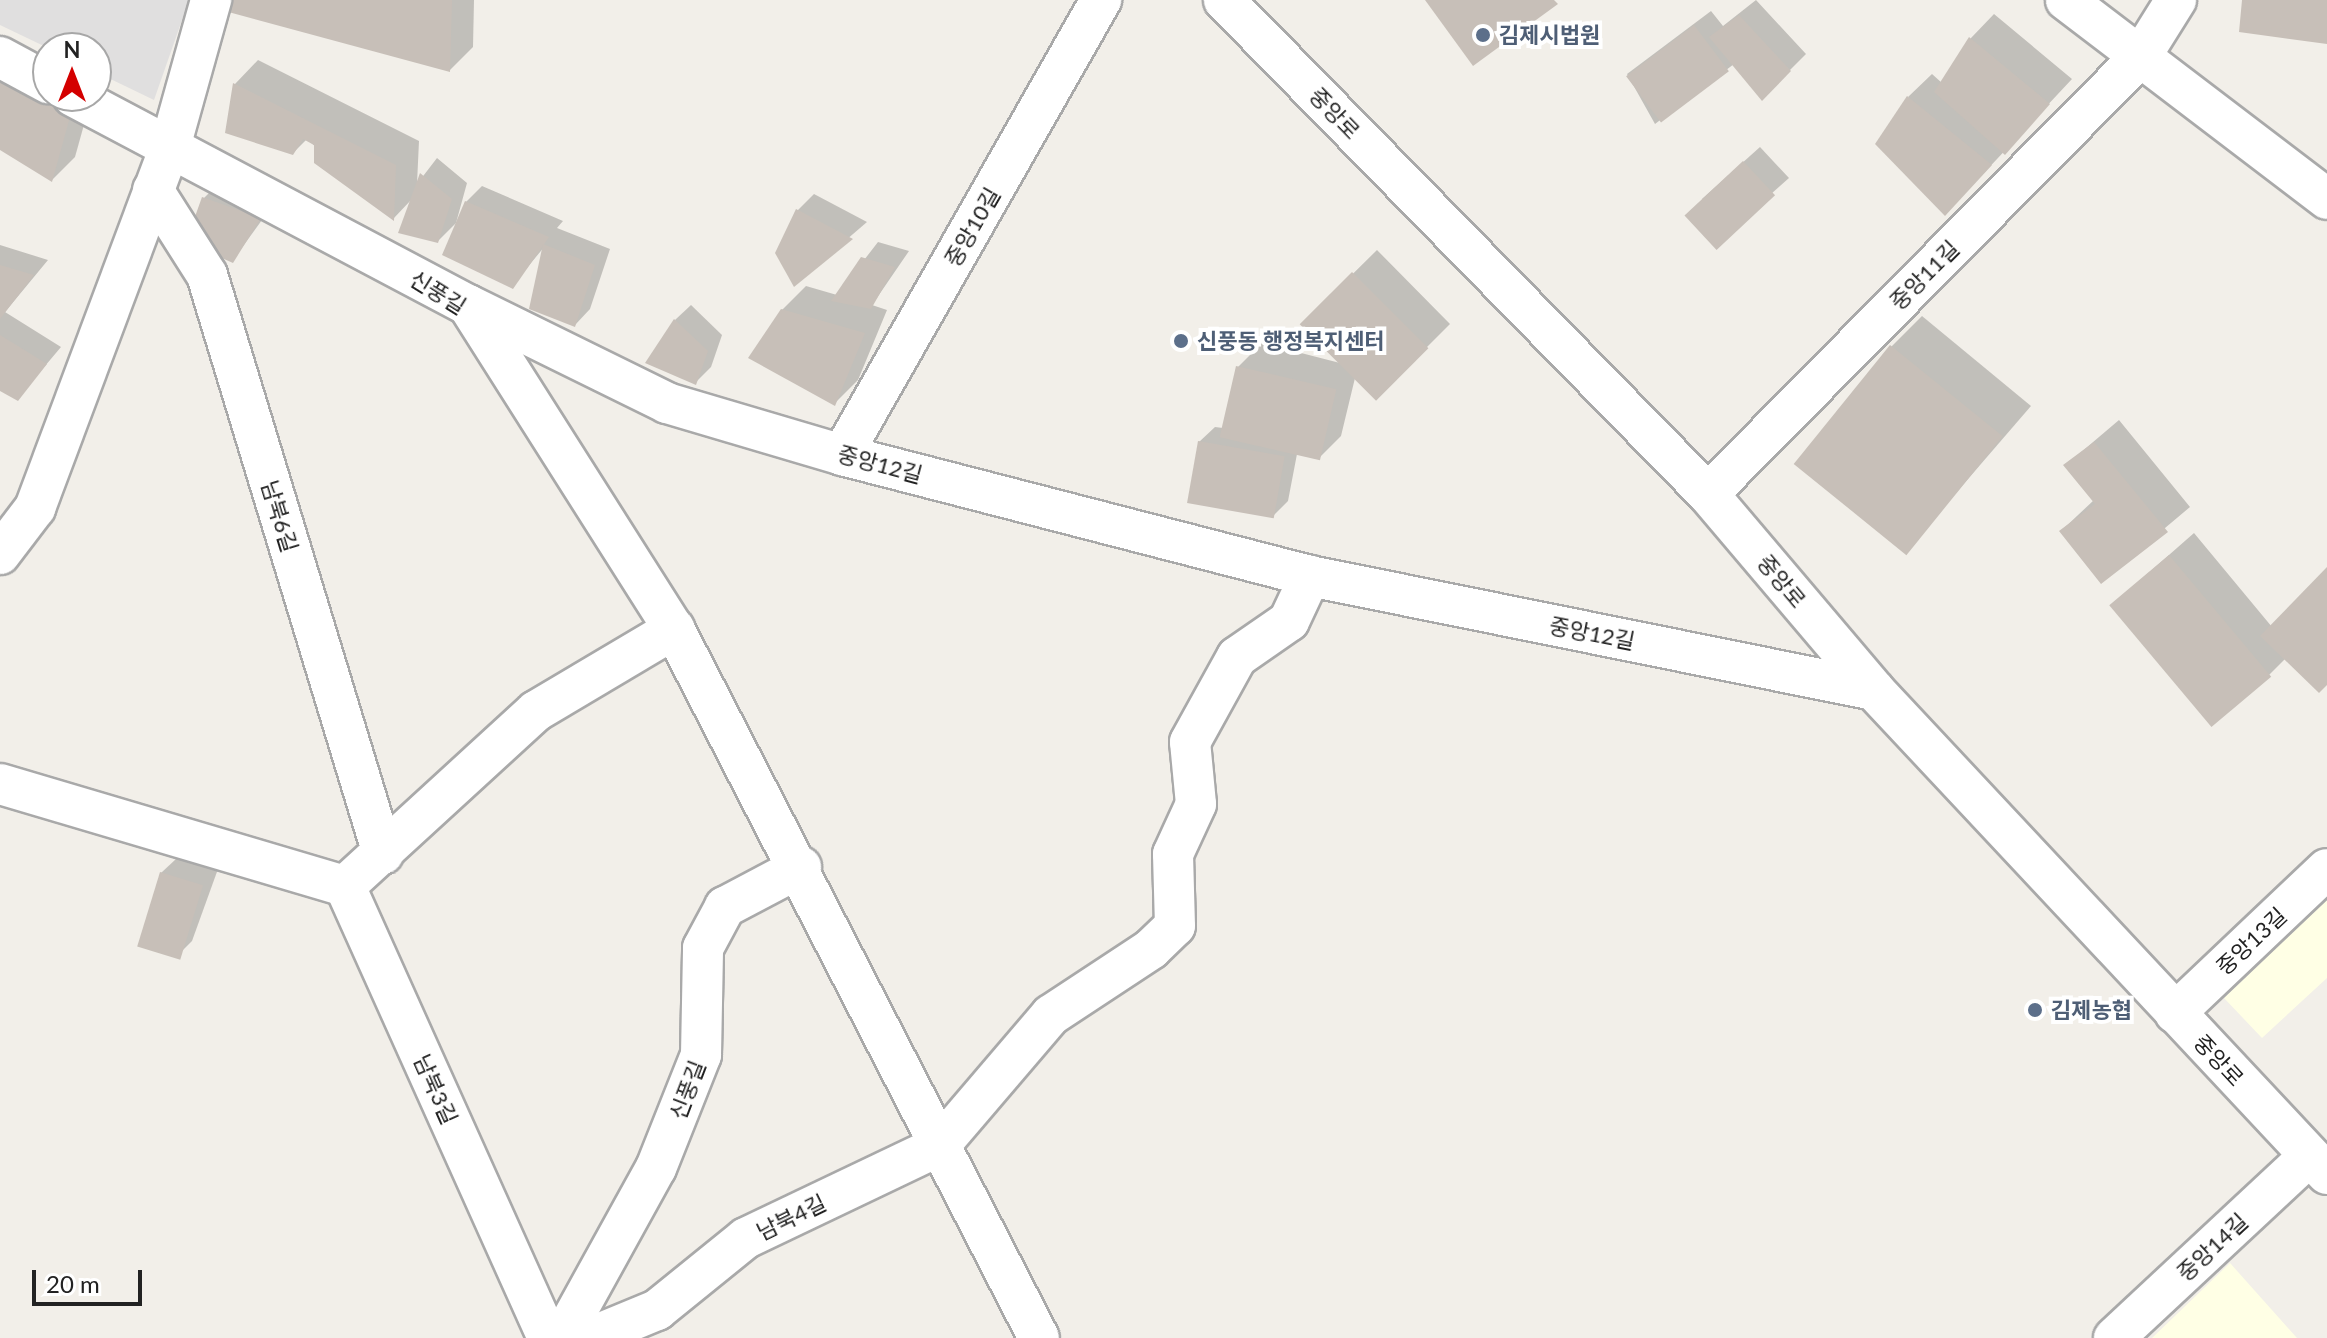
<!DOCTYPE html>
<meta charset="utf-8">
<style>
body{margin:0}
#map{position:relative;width:2327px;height:1338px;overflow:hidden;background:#f2efe9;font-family:Lato,"Noto Sans KR",sans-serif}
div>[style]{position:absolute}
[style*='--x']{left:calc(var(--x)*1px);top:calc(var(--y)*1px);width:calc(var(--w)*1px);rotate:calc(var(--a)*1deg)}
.residential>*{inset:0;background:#e0dfdf}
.education>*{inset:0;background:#ffffe5}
.shadow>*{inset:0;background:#0003}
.building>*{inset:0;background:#c7bfb8;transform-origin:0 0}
.roads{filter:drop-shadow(2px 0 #a9a9a9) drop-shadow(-2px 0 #a9a9a9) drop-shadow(0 2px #a9a9a9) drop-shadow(0 -2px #a9a9a9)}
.minor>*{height:40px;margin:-20px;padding:0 20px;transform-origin:20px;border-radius:20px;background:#fff}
.dots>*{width:22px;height:22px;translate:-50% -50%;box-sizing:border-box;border:4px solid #fff;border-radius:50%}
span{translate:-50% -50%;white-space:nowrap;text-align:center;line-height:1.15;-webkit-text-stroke:8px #fff;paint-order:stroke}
.service-label{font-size:22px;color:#4e5e75;font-weight:700}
.left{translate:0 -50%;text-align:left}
.street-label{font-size:22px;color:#222}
.north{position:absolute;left:32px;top:32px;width:80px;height:80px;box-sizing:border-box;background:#fff;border:2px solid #a7a7a7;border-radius:50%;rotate:0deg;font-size:22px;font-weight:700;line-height:32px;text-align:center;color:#222}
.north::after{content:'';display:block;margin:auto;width:28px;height:36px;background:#d40000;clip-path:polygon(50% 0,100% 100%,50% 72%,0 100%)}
.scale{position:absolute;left:32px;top:1270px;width:110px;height:36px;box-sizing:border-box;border:4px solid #222;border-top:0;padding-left:10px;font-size:24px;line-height:28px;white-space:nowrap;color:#222;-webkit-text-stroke:6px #fff;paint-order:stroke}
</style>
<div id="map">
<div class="residential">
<div style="clip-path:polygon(0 0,189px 0,154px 100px,96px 72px,96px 48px,48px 48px,0 25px)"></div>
</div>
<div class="education">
<div style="clip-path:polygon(2327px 900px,2327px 978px,2262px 1038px,2224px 998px)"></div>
<div style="clip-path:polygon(2230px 1263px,2297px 1338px,2152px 1338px)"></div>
</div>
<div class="shadow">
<div style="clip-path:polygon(226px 0,474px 0,473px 47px,450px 70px)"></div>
<div style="clip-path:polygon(1756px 0,1806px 54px,1762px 98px,1734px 64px,1655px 124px,1627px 74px,1711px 11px,1723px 26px)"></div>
<div style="clip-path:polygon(1994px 14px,2072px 79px,1968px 190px,1908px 97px,1932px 74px,1942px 83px,1971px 38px)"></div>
<div style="clip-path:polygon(258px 60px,419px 141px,417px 184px,437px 158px,467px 183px,456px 223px,438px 241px,412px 199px,394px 218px,307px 139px,293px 153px,227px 131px,235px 84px)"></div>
<div style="clip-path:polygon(48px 96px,92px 96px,75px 157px,52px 180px,0 147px)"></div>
<div style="clip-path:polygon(1760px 147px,1789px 178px,1715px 244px,1702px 199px)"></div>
<div style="clip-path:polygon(220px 182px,275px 202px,233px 260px,204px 198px)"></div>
<div style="clip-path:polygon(482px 186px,563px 221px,557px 228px,610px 249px,590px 309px,575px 325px,545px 246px,512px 286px,466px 202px)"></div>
<div style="clip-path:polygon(814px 194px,867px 222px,795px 284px,777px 253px,798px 210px)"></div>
<div style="clip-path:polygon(878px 242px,909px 251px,872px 305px,887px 310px,858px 380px,835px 403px,782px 310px,806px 286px,837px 295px)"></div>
<div style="clip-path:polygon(0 245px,48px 260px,5px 312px,61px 347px,18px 398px,0 389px)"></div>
<div style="clip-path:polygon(1377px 250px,1450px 324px,1376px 398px,1355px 378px,1341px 436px,1318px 459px,1297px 454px,1288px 501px,1273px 516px,1199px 442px,1215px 427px,1223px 428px,1238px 367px,1262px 343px,1340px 363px,1302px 324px)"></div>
<div style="clip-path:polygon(691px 305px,722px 335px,711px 367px,695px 383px,675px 320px)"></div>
<div style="clip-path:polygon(1922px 316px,2031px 406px,1905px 552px,1891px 347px)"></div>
<div style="clip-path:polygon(2119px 420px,2190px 507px,2102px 581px,2061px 531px,2094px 500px,2066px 465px)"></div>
<div style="clip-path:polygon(2194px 533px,2272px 627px,2327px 570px,2327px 682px,2286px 658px,2269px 675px,2112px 605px)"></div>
<div style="clip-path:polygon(177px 858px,218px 869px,192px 941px,176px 957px,161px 873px)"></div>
</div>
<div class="building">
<div style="clip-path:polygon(224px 0,452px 0,450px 72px,221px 10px)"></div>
<div style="clip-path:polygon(1425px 0,1554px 0,1558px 4px,1473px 66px)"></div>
<div style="clip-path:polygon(2242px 0,2327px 0,2327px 44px,2239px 32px)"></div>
<div style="clip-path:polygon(1739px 15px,1791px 71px,1762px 101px,1709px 37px)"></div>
<div style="left:1694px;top:25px;width:58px;height:85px;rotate:53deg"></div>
<div style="clip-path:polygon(1969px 37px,2050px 104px,2005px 155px,1934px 92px)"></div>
<div style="clip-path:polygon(0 75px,73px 106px,52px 182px,0 150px)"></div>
<div style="clip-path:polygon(233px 83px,396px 165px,394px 221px,314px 163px,314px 145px,303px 139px,293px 155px,225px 133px)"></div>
<div style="clip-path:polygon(1907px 96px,1992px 165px,1945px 216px,1875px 144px)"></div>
<div style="left:1743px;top:161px;width:47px;height:80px;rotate:47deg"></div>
<div style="clip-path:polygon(420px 173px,452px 199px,438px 243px,398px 233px)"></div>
<div style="clip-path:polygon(202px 197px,261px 218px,233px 263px,186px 242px)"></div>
<div style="clip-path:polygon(465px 201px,549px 237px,513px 289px,442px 255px)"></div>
<div style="clip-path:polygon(796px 209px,853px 239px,794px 287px,775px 253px)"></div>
<div style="clip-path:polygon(543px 244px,595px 265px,575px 327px,529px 309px)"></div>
<div style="clip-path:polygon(861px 257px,895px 267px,871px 309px,831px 301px)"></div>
<div style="clip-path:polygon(0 265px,34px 275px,0 319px)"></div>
<div style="left:1352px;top:272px;width:108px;height:74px;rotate:45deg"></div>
<div style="clip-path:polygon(781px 309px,865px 333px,835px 406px,748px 358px)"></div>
<div style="clip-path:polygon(674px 319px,708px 351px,696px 385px,645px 363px)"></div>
<div style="clip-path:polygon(0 335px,47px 364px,18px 401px,0 391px)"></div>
<div style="left:1890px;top:345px;width:145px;height:153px;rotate:39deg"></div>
<div style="left:1236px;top:366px;width:103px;height:73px;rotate:13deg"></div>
<div style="left:1198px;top:441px;width:88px;height:63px;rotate:10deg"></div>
<div style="clip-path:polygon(2094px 442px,2168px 532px,2101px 584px,2059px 531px,2095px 504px,2063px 465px)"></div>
<div style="left:2169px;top:555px;width:159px;height:78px;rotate:50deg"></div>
<div style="clip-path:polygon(2327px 567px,2327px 685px,2319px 693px,2260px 636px)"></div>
<div style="left:160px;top:872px;width:45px;height:78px;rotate:17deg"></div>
</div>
<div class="roads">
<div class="minor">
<div style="--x:1224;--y:0;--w:692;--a:45.59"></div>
<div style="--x:1708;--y:494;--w:257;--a:49.7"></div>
<div style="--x:1874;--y:690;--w:663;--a:46.89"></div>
<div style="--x:2066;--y:0;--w:328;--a:37.3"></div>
<div style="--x:0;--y:57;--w:55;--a:28.4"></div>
<div style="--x:73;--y:96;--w:447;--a:27.9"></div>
<div style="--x:468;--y:305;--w:384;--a:57.6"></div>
<div style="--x:674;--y:629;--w:797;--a:62.76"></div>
<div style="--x:153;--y:190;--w:101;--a:57.6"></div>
<div style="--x:207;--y:275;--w:605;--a:73.09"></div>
<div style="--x:468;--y:305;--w:222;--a:26.2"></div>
<div style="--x:667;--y:403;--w:183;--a:16.5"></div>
<div style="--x:842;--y:455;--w:483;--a:14.5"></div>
<div style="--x:1310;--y:576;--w:575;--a:11.43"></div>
<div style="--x:842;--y:455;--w:524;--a:-60.35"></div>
<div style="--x:1708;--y:494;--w:616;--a:-45.33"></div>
<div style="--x:2141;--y:56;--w:66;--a:-58"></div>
<div style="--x:0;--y:554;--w:58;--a:-52.7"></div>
<div style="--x:35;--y:508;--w:385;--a:-69.5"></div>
<div style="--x:170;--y:147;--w:153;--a:-74.4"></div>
<div style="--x:0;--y:784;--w:360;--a:16.5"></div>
<div style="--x:2175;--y:1013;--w:209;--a:-43.5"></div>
<div style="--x:548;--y:1338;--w:495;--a:-114.2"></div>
<div style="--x:345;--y:886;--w:259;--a:-42.5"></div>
<div style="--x:536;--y:711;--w:161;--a:-30.7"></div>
<div style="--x:562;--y:1338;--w:194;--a:-61.1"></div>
<div style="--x:656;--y:1168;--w:122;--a:-68.3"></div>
<div style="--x:701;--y:1055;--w:107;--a:-88.9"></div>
<div style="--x:703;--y:948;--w:47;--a:-61.8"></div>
<div style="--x:725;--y:907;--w:86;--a:-27.8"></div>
<div style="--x:589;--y:1338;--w:74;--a:-22.4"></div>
<div style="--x:657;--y:1310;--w:114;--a:-39"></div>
<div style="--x:746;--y:1238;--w:214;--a:-25.5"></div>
<div style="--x:939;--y:1146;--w:172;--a:-49.5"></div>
<div style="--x:1051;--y:1015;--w:120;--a:-33.4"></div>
<div style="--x:1151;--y:949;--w:33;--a:-44"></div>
<div style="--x:1175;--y:926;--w:72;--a:-91.6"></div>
<div style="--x:1173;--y:854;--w:55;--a:-65.3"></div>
<div style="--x:1196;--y:804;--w:62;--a:-95.5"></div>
<div style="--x:1190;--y:742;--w:97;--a:-61.1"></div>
<div style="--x:1237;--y:657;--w:63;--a:-34.7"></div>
<div style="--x:1289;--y:621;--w:50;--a:-65"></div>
<div style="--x:2114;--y:1338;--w:267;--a:-43"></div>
</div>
</div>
<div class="dots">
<div style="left:1483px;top:35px;background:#5c6f8a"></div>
<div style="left:1181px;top:341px;background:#5c6f8a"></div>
<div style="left:2035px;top:1010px;background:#5c6f8a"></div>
</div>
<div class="service-label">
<span class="left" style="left:1499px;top:35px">김제시법원</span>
<span class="left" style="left:1197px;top:341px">신풍동 행정복지센터</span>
<span class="left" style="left:2051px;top:1010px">김제농협</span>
</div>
<div class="street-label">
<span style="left:1335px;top:113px;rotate:46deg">중앙로</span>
<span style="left:972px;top:227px;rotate:-60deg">중앙10길</span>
<span style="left:1924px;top:275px;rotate:-45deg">중앙11길</span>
<span style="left:438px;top:292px;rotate:32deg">신풍길</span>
<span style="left:880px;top:464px;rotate:15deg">중앙12길</span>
<span style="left:280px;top:516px;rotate:73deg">남북6길</span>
<span style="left:1782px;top:581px;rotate:50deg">중앙로</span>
<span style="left:1592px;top:633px;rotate:11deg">중앙12길</span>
<span style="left:2251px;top:941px;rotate:-43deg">중앙13길</span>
<span style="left:2219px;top:1060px;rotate:47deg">중앙로</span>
<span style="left:436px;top:1089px;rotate:66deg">남북3길</span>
<span style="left:687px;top:1090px;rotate:-69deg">신풍길</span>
<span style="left:791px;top:1217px;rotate:-26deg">남북4길</span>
<span style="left:2212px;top:1247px;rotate:-43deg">중앙14길</span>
</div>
<div class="north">N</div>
<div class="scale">20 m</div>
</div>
